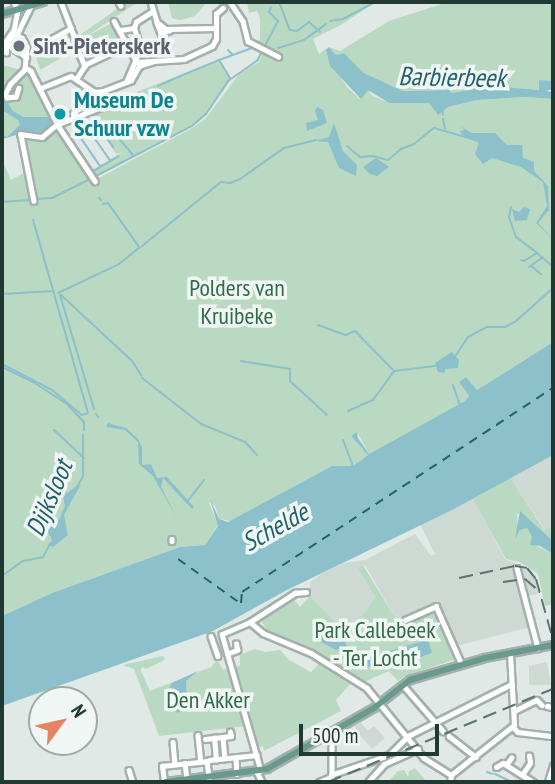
<!DOCTYPE html>
<style>
body{margin:0}
#map{position:relative;width:555px;height:784px;overflow:hidden;background:#e0e9e5;font-family:"PT Sans Narrow",sans-serif}
div>[style]{position:absolute}
[style*='--x']{left:calc(var(--x)*1px);top:calc(var(--y)*1px);width:calc(var(--w)*1px);rotate:calc(var(--a)*1deg)}
.built>*{inset:0;background:#ced9d4}
.green>*{inset:0;background:#bad9c3}
.water>*{inset:0;background:#8cc0ca}
.stream>*{height:2px;margin:-1px;padding:0 1px;transform-origin:1px;border-radius:1px;background:#8cc0ca}
.ferry>*{height:2px;margin-top:-1px;transform-origin:0;background:repeating-linear-gradient(90deg,#22616e 0 9px,transparent 0 16px)}
.roads{filter:drop-shadow(2px 0 #a3b0ac) drop-shadow(-2px 0 #a3b0ac) drop-shadow(0 2px #a3b0ac) drop-shadow(0 -2px #a3b0ac)}
.minor>*{height:4.5px;margin:-2.25px;padding:0 2.25px;transform-origin:2.25px;border-radius:2.25px;background:#fff}
.major>*{height:6px;margin:-3px;padding:0 3px;transform-origin:3px;border-radius:3px;background:#689b8e}
.rail>*{height:2px;margin-top:-1px;transform-origin:0;background:repeating-linear-gradient(90deg,#5c746e 0 14px,transparent 0 21px)}
.dots>*{width:19px;height:19px;translate:-50% -50%;box-sizing:border-box;border:4px solid #f0f6f3;border-radius:50%}
span{translate:-50% -50%;white-space:nowrap;text-align:center;line-height:1.15;-webkit-text-stroke:7px #f0f6f3;paint-order:stroke}
.worship-label{font-size:24px;color:#5b616d;font-weight:700}
.left{translate:0 -50%;text-align:left}
.culture-label{font-size:24px;color:#0d838f;font-weight:700}
.park-label{font-size:24px;color:#306b47}
.water-label{font-size:26px;color:#22616e;font-style:italic}
.frame{position:absolute;inset:0;border:4px solid #223832;pointer-events:none}
.north{position:absolute;left:28px;top:686px;width:70px;height:70px;box-sizing:border-box;background:#f0f6f3;border:2px solid #9eaaa6;border-radius:50%;rotate:57deg;font-size:19px;font-weight:700;line-height:28px;text-align:center;color:#223832}
.north::after{content:'';display:block;margin:auto;width:24px;height:32px;background:#e58362;clip-path:polygon(50% 0,100% 100%,50% 72%,0 100%)}
.scale{position:absolute;left:299px;top:724px;width:140px;height:32px;box-sizing:border-box;border:4px solid #223832;border-top:0;padding-left:9px;font-size:21px;line-height:24px;white-space:nowrap;color:#223832;-webkit-text-stroke:5px #f0f6f3;paint-order:stroke}
</style>
<div id="map">
<div class="built">
<div style="clip-path:polygon(553px 454px,553px 526px,545px 530px,510px 477px)"></div>
<div style="clip-path:polygon(472px 498px,505px 559px,532px 571px,539px 593px,522px 598px,530px 627px,452px 647px,398px 622px,365px 565px,358px 569px,375px 597px,366px 611px,344px 632px,310px 596px,310px 582px,323px 573px,345px 563px,365px 560px,415px 534px,431px 556px,435px 554px,420px 524px)"></div>
<div style="clip-path:polygon(547px 662px,551px 685px,529px 685px,529px 666px)"></div>
<div style="clip-path:polygon(361px 723px,368px 731px,374px 726px,385px 738px,372px 749px,357px 732px,355px 726px)"></div>
</div>
<div class="green">
<div style="clip-path:polygon(127px 2px,138px 2px,87px 36px,110px 24px,118px 38px,92px 53px,83px 38px,59px 54px,61px 58px,40px 70px,36px 57px,41px 57px,69px 35px,74px 39px)"></div>
<div style="clip-path:polygon(168px 2px,207px 2px,195px 16px,180px 20px,172px 18px)"></div>
<div style="clip-path:polygon(247px 2px,376px 2px,339px 26px,313px 39px,319px 54px,327px 48px,327px 56px,347px 87px,360px 99px,368px 89px,371px 95px,389px 103px,429px 103px,443px 111px,448px 107px,477px 100px,526px 97px,553px 99px,553px 342px,477px 390px,466px 377px,459px 382px,469px 396px,465px 401px,369px 454px,357px 432px,351px 436px,368px 455px,353px 466px,332px 466px,231px 521px,219px 519px,215px 506px,209px 502px,218px 525px,205px 545px,180px 547px,52px 593px,2px 616px,2px 160px,11px 180px,27px 171px,21px 133px,2px 138px,2px 65px,29px 72px,90px 171px,123px 152px,116px 154px,89px 113px,76px 116px,87px 104px,90px 110px,219px 60px,231px 79px,206px 114px,192px 126px,94px 177px,95px 180px,194px 127px,206px 118px,240px 73px,259px 62px,264px 50px,250px 41px,247px 35px,256px 42px,260px 40px,260px 18px,257px 11px,249px 13px)"></div>
<div style="clip-path:polygon(448px 2px,553px 2px,553px 82px,540px 90px,492px 86px,451px 93px,448px 90px,403px 91px,364px 73px,344px 53px,336px 55px,329px 47px,340px 51px,389px 21px)"></div>
<div style="clip-path:polygon(510px 477px,544px 530px,553px 526px,553px 541px,522px 513px,517px 514px,518px 527px,515px 538px,520px 530px,527px 528px,532px 537px,531px 543px,553px 554px,553px 604px,545px 606px,538px 574px,520px 562px,506px 559px,472px 498px)"></div>
<div style="clip-path:polygon(362px 564px,398px 622px,404px 623px,435px 609px,457px 659px,405px 676px,398px 681px,389px 671px,364px 682px,323px 658px,264px 632px,266px 628px,258px 616px,293px 598px,300px 607px,310px 596px,344px 631px,366px 611px,375px 597px,358px 569px)"></div>
<div style="clip-path:polygon(255px 649px,265px 652px,280px 650px,289px 660px,311px 672px,321px 662px,352px 682px,336px 700px,341px 711px,264px 751px,263px 746px,257px 748px,236px 667px,240px 665px,240px 655px)"></div>
<div style="clip-path:polygon(163px 656px,165px 660px,146px 669px,142px 667px,141px 671px,150px 691px,211px 667px,217px 660px,223px 670px,232px 667px,247px 726px,159px 736px,134px 669px,123px 665px)"></div>
<div style="clip-path:polygon(415px 768px,427px 782px,388px 782px,398px 771px,404px 770px,408px 777px,409px 771px)"></div>
</div>
<div class="water">
<div style="clip-path:polygon(329px 47px,336px 55px,344px 53px,364px 73px,403px 91px,449px 90px,451px 93px,492px 86px,539px 90px,539px 80px,552px 81px,553px 89px,546px 91px,553px 92px,553px 99px,526px 97px,477px 100px,448px 107px,438px 115px,429px 103px,389px 103px,368px 90px,361px 99px,330px 66px,326px 50px)"></div>
<div style="clip-path:polygon(7px 102px,13px 111px,23px 117px,50px 117px,54px 126px,39px 136px,23px 133px,6px 138px,20px 125px,18px 120px,2px 110px,2px 103px)"></div>
<div style="clip-path:polygon(317px 107px,323px 110px,327px 123px,307px 131px,306px 123px,318px 120px,315px 111px)"></div>
<div style="clip-path:polygon(334px 123px,343px 151px,357px 165px,356px 176px,339px 168px,328px 142px,314px 141px,329px 137px)"></div>
<div style="clip-path:polygon(460px 126px,472px 133px,495px 133px,507px 145px,522px 145px,523px 158px,534px 162px,534px 171px,548px 186px,549px 210px,538px 223px,553px 239px,536px 223px,547px 206px,543px 182px,521px 167px,492px 158px,483px 164px,475px 154px,479px 143px,462px 135px,460px 131px,465px 130px)"></div>
<div style="clip-path:polygon(376px 158px,389px 167px,377px 176px,370px 174px,363px 167px)"></div>
<div style="clip-path:polygon(524px 207px,530px 209px,527px 220px,515px 221px,512px 209px,519px 212px)"></div>
<div style="clip-path:polygon(553px 342px,553px 455px,452px 510px,285px 591px,213px 631px,2px 706px,2px 616px,52px 593px,180px 547px,205px 545px,218px 526px,210px 499px,219px 519px,228px 522px,332px 466px,353px 466px,368px 455px,351px 436px,357px 432px,358px 438px,369px 454px,465px 401px,469px 396px,459px 382px,466px 377px,477px 390px)"></div>
<div style="clip-path:polygon(452px 352px,459px 360px,458px 368px,445px 369px,445px 373px,438px 372px,435px 363px)"></div>
<div style="clip-path:polygon(108px 423px,126px 428px,138px 439px,142px 447px,142px 465px,151px 464px,157px 478px,167px 477px,194px 507px,192px 509px,163px 478px,161px 487px,177px 518px,153px 476px,139px 464px,138px 442px,125px 430px,106px 427px)"></div>
<div style="clip-path:polygon(81px 484px,64px 515px,68px 535px,53px 547px,49px 545px,52px 540px,48px 532px,50px 527px,57px 524px,65px 506px,63px 497px)"></div>
<div style="clip-path:polygon(520px 511px,553px 541px,553px 554px,540px 546px,530px 545px,532px 537px,527px 528px,520px 530px,515px 539px)"></div>
<div style="clip-path:polygon(321px 622px,345px 640px,347px 648px,336px 650px,321px 642px)"></div>
<div style="clip-path:polygon(425px 629px,432px 653px,415px 659px,378px 663px,362px 670px,361px 659px,420px 642px)"></div>
<div style="clip-path:polygon(198px 671px,186px 681px,187px 703px,178px 713px,168px 705px,166px 694px,172px 683px)"></div>
</div>
<div class="stream">
<div style="--x:279;--y:2;--w:30;--a:69"></div>
<div style="--x:290;--y:30;--w:7;--a:8"></div>
<div style="--x:297;--y:31;--w:15;--a:-37"></div>
<div style="--x:309;--y:22;--w:15;--a:42"></div>
<div style="--x:330;--y:21;--w:13;--a:-9"></div>
<div style="--x:343;--y:19;--w:36;--a:-28"></div>
<div style="--x:278;--y:48;--w:27;--a:-17"></div>
<div style="--x:304;--y:40;--w:27;--a:-36"></div>
<div style="--x:228;--y:50;--w:6;--a:45"></div>
<div style="--x:178;--y:77;--w:44;--a:-22.5"></div>
<div style="--x:230;--y:78;--w:21;--a:-121"></div>
<div style="--x:219;--y:60;--w:38;--a:-20"></div>
<div style="--x:158;--y:86;--w:20;--a:-24"></div>
<div style="--x:442;--y:109;--w:6;--a:81"></div>
<div style="--x:90;--y:114;--w:7;--a:63"></div>
<div style="--x:443;--y:119;--w:10;--a:79"></div>
<div style="--x:95;--y:122;--w:31;--a:54"></div>
<div style="--x:88;--y:129;--w:39;--a:55"></div>
<div style="--x:112;--y:129;--w:15;--a:53"></div>
<div style="--x:76;--y:131;--w:42;--a:55.6"></div>
<div style="--x:2;--y:138;--w:4;--a:-14"></div>
<div style="--x:122;--y:142;--w:17;--a:50"></div>
<div style="--x:347;--y:146;--w:17;--a:40"></div>
<div style="--x:360;--y:157;--w:12;--a:-5"></div>
<div style="--x:372;--y:156;--w:16;--a:14"></div>
<div style="--x:388;--y:160;--w:17;--a:-40"></div>
<div style="--x:401;--y:149;--w:14;--a:-21"></div>
<div style="--x:414;--y:144;--w:26;--a:-39"></div>
<div style="--x:434;--y:128;--w:41;--a:15.8"></div>
<div style="--x:94;--y:177;--w:110;--a:-27.5"></div>
<div style="--x:192;--y:126;--w:18;--a:-41"></div>
<div style="--x:206;--y:114;--w:40;--a:-56"></div>
<div style="--x:228;--y:81;--w:35;--a:-35"></div>
<div style="--x:257;--y:61;--w:45;--a:-62.3"></div>
<div style="--x:278;--y:21;--w:13;--a:-135"></div>
<div style="--x:269;--y:12;--w:5;--a:-68"></div>
<div style="--x:95;--y:177;--w:6;--a:-121"></div>
<div style="--x:92;--y:172;--w:31;--a:-31"></div>
<div style="--x:99;--y:198;--w:3;--a:45"></div>
<div style="--x:36;--y:199;--w:16;--a:-4"></div>
<div style="--x:52;--y:198;--w:45;--a:-26.6"></div>
<div style="--x:2;--y:202;--w:28;--a:-4"></div>
<div style="--x:103;--y:204;--w:5;--a:-11"></div>
<div style="--x:108;--y:203;--w:54;--a:54.8"></div>
<div style="--x:511;--y:207;--w:10;--a:101"></div>
<div style="--x:509;--y:217;--w:21;--a:71"></div>
<div style="--x:516;--y:237;--w:26;--a:37"></div>
<div style="--x:142;--y:246;--w:102;--a:-39"></div>
<div style="--x:221;--y:182;--w:9;--a:6"></div>
<div style="--x:230;--y:183;--w:11;--a:-22"></div>
<div style="--x:240;--y:179;--w:54;--a:-35.2"></div>
<div style="--x:284;--y:148;--w:33;--a:-14"></div>
<div style="--x:521;--y:260;--w:3;--a:18"></div>
<div style="--x:524;--y:261;--w:15;--a:-32"></div>
<div style="--x:537;--y:253;--w:21;--a:41"></div>
<div style="--x:531;--y:266;--w:13;--a:39"></div>
<div style="--x:529;--y:267;--w:16;--a:-35"></div>
<div style="--x:58;--y:293;--w:68;--a:-25.4"></div>
<div style="--x:119;--y:264;--w:27;--a:-39"></div>
<div style="--x:2;--y:294;--w:52;--a:-3.3"></div>
<div style="--x:60;--y:295;--w:119;--a:73.4"></div>
<div style="--x:61;--y:295;--w:97;--a:42.9"></div>
<div style="--x:132;--y:361;--w:17;--a:57"></div>
<div style="--x:318;--y:325;--w:30;--a:20"></div>
<div style="--x:346;--y:335;--w:10;--a:-24"></div>
<div style="--x:355;--y:331;--w:54;--a:45.7"></div>
<div style="--x:456;--y:355;--w:22;--a:-56"></div>
<div style="--x:468;--y:337;--w:21;--a:-28"></div>
<div style="--x:487;--y:327;--w:18;--a:0"></div>
<div style="--x:505;--y:327;--w:11;--a:-27"></div>
<div style="--x:515;--y:322;--w:51;--a:-41.8"></div>
<div style="--x:241;--y:361;--w:50;--a:9.3"></div>
<div style="--x:290;--y:369;--w:12;--a:90"></div>
<div style="--x:290;--y:381;--w:50;--a:42.6"></div>
<div style="--x:2;--y:364;--w:56;--a:27.5"></div>
<div style="--x:52;--y:390;--w:39;--a:40"></div>
<div style="--x:82;--y:415;--w:6;--a:-18"></div>
<div style="--x:88;--y:413;--w:201;--a:-105.9"></div>
<div style="--x:2;--y:367;--w:34;--a:26"></div>
<div style="--x:33;--y:382;--w:40;--a:32.9"></div>
<div style="--x:67;--y:404;--w:25;--a:47"></div>
<div style="--x:84;--y:422;--w:8;--a:90"></div>
<div style="--x:142;--y:378;--w:75;--a:37.9"></div>
<div style="--x:201;--y:424;--w:48;--a:22.2"></div>
<div style="--x:245;--y:442;--w:18;--a:47"></div>
<div style="--x:453;--y:385;--w:21;--a:71"></div>
<div style="--x:348;--y:411;--w:27;--a:-24"></div>
<div style="--x:373;--y:400;--w:36;--a:-54"></div>
<div style="--x:394;--y:371;--w:41;--a:-7"></div>
<div style="--x:96;--y:414;--w:4;--a:56"></div>
<div style="--x:54;--y:430;--w:41;--a:43"></div>
<div style="--x:343;--y:440;--w:28;--a:69"></div>
<div style="--x:66;--y:495;--w:14;--a:-36"></div>
<div style="--x:77;--y:487;--w:13;--a:-61"></div>
<div style="--x:83;--y:476;--w:41;--a:-90"></div>
<div style="--x:187;--y:502;--w:28;--a:-52"></div>
<div style="--x:2;--y:576;--w:26;--a:-36"></div>
<div style="--x:23;--y:561;--w:20;--a:-11"></div>
<div style="--x:43;--y:557;--w:15;--a:-62"></div>
<div style="--x:487;--y:772;--w:6;--a:18"></div>
<div style="--x:495;--y:774;--w:19;--a:25"></div>
</div>
<div class="ferry">
<div style="--x:178;--y:559;--w:76;--a:35.4"></div>
<div style="--x:241;--y:603;--w:11;--a:-85"></div>
<div style="--x:242;--y:592;--w:372;--a:-33.3"></div>
</div>
<div class="roads">
<div class="minor">
<div style="--x:14;--y:2;--w:9;--a:63"></div>
<div style="--x:18;--y:10;--w:37;--a:101"></div>
<div style="--x:11;--y:46;--w:19;--a:36"></div>
<div style="--x:61;--y:2;--w:40;--a:69"></div>
<div style="--x:119;--y:2;--w:4;--a:63"></div>
<div style="--x:151;--y:2;--w:21;--a:73"></div>
<div style="--x:157;--y:22;--w:11;--a:38"></div>
<div style="--x:166;--y:29;--w:50;--a:-1.1"></div>
<div style="--x:230;--y:2;--w:23;--a:56"></div>
<div style="--x:243;--y:21;--w:21;--a:76"></div>
<div style="--x:248;--y:41;--w:34;--a:27"></div>
<div style="--x:114;--y:21;--w:47;--a:60.7"></div>
<div style="--x:157;--y:23;--w:11;--a:68"></div>
<div style="--x:161;--y:33;--w:9;--a:-18"></div>
<div style="--x:121;--y:30;--w:13;--a:-9"></div>
<div style="--x:134;--y:28;--w:6;--a:-72"></div>
<div style="--x:136;--y:22;--w:20;--a:-33"></div>
<div style="--x:13;--y:33;--w:10;--a:29"></div>
<div style="--x:22;--y:38;--w:10;--a:61"></div>
<div style="--x:27;--y:47;--w:21;--a:95"></div>
<div style="--x:17;--y:34;--w:32;--a:-64"></div>
<div style="--x:48;--y:41;--w:26;--a:-29"></div>
<div style="--x:76;--y:45;--w:23;--a:67"></div>
<div style="--x:85;--y:66;--w:15;--a:122"></div>
<div style="--x:6;--y:53;--w:12;--a:-90"></div>
<div style="--x:6;--y:41;--w:11;--a:-56"></div>
<div style="--x:137;--y:62;--w:47;--a:-3.7"></div>
<div style="--x:184;--y:59;--w:31;--a:-25"></div>
<div style="--x:212;--y:46;--w:8;--a:-60"></div>
<div style="--x:216;--y:39;--w:25;--a:-90"></div>
<div style="--x:216;--y:14;--w:9;--a:-41"></div>
<div style="--x:84;--y:65;--w:26;--a:-25"></div>
<div style="--x:25;--y:67;--w:7;--a:34"></div>
<div style="--x:31;--y:71;--w:63;--a:63.4"></div>
<div style="--x:59;--y:127;--w:65;--a:56.3"></div>
<div style="--x:127;--y:80;--w:33;--a:-67"></div>
<div style="--x:140;--y:50;--w:23;--a:-105"></div>
<div style="--x:19;--y:88;--w:9;--a:108"></div>
<div style="--x:16;--y:97;--w:9;--a:174"></div>
<div style="--x:7;--y:98;--w:4;--a:-117"></div>
<div style="--x:5;--y:94;--w:11;--a:-63"></div>
<div style="--x:10;--y:84;--w:20;--a:-45"></div>
<div style="--x:41;--y:88;--w:32;--a:-22"></div>
<div style="--x:71;--y:76;--w:29;--a:34"></div>
<div style="--x:95;--y:92;--w:8;--a:-7"></div>
<div style="--x:103;--y:91;--w:30;--a:-21"></div>
<div style="--x:131;--y:80;--w:16;--a:-60"></div>
<div style="--x:139;--y:66;--w:16;--a:-18"></div>
<div style="--x:74;--y:118;--w:4;--a:-104"></div>
<div style="--x:73;--y:114;--w:31;--a:-45"></div>
<div style="--x:20;--y:134;--w:22;--a:8"></div>
<div style="--x:42;--y:137;--w:18;--a:-41"></div>
<div style="--x:56;--y:125;--w:48;--a:-21.8"></div>
<div style="--x:21;--y:135;--w:67;--a:78.9"></div>
<div style="--x:172;--y:539;--w:2;--a:90"></div>
<div style="--x:517;--y:568;--w:83;--a:75.3"></div>
<div style="--x:405;--y:620;--w:34;--a:-24"></div>
<div style="--x:436;--y:606;--w:64;--a:66.2"></div>
<div style="--x:250;--y:622;--w:17;--a:40"></div>
<div style="--x:263;--y:633;--w:52;--a:22.6"></div>
<div style="--x:311;--y:653;--w:66;--a:32"></div>
<div style="--x:367;--y:688;--w:90;--a:50.8"></div>
<div style="--x:424;--y:758;--w:32;--a:32"></div>
<div style="--x:222;--y:634;--w:142;--a:74.1"></div>
<div style="--x:222;--y:634;--w:30;--a:-23"></div>
<div style="--x:250;--y:622;--w:54;--a:-32.8"></div>
<div style="--x:295;--y:593;--w:11;--a:-5"></div>
<div style="--x:211;--y:636;--w:21;--a:71"></div>
<div style="--x:229;--y:653;--w:9;--a:-21"></div>
<div style="--x:237;--y:650;--w:6;--a:-99"></div>
<div style="--x:403;--y:685;--w:61;--a:49"></div>
<div style="--x:547;--y:706;--w:6;--a:9"></div>
<div style="--x:514;--y:711;--w:25;--a:-26"></div>
<div style="--x:537;--y:700;--w:7;--a:45"></div>
<div style="--x:513;--y:727;--w:7;--a:45"></div>
<div style="--x:518;--y:732;--w:35;--a:7"></div>
<div style="--x:332;--y:734;--w:48;--a:90"></div>
<div style="--x:198;--y:735;--w:27;--a:84"></div>
<div style="--x:449;--y:736;--w:34;--a:38"></div>
<div style="--x:223;--y:737;--w:8;--a:-7"></div>
<div style="--x:231;--y:736;--w:4;--a:-104"></div>
<div style="--x:205;--y:739;--w:9;--a:-6"></div>
<div style="--x:173;--y:742;--w:22;--a:85"></div>
<div style="--x:236;--y:757;--w:17;--a:87"></div>
<div style="--x:209;--y:760;--w:48;--a:-5.9"></div>
<div style="--x:216;--y:760;--w:22;--a:-95"></div>
<div style="--x:214;--y:738;--w:9;--a:-6"></div>
<div style="--x:223;--y:737;--w:21;--a:85"></div>
<div style="--x:207;--y:761;--w:17;--a:83"></div>
<div style="--x:185;--y:763;--w:17;--a:83"></div>
<div style="--x:506;--y:765;--w:9;--a:-54"></div>
<div style="--x:496;--y:767;--w:8;--a:-30"></div>
<div style="--x:503;--y:763;--w:36;--a:32"></div>
<div style="--x:129;--y:770;--w:13;--a:72"></div>
<div style="--x:257;--y:772;--w:11;--a:63"></div>
<div style="--x:331;--y:775;--w:61;--a:-19"></div>
<div style="--x:389;--y:755;--w:27;--a:-45"></div>
<div style="--x:408;--y:736;--w:116;--a:-26.6"></div>
<div style="--x:522;--y:775;--w:14;--a:-56"></div>
<div style="--x:530;--y:763;--w:7;--a:-98"></div>
<div style="--x:164;--y:782;--w:16;--a:-97"></div>
<div style="--x:162;--y:766;--w:46;--a:-6.2"></div>
<div style="--x:319;--y:782;--w:13;--a:-23"></div>
<div style="--x:368;--y:782;--w:24;--a:-48"></div>
<div style="--x:384;--y:764;--w:37;--a:-24"></div>
<div style="--x:450;--y:782;--w:7;--a:-82"></div>
<div style="--x:451;--y:775;--w:80;--a:-38.4"></div>
<div style="--x:514;--y:725;--w:72;--a:-93.2"></div>
<div style="--x:548;--y:782;--w:17;--a:-73"></div>
</div>
<div class="major">
<div style="--x:2;--y:14;--w:43;--a:-16.3"></div>
<div style="--x:166;--y:782;--w:102;--a:-7.3"></div>
<div style="--x:267;--y:769;--w:123;--a:-29.7"></div>
<div style="--x:374;--y:708;--w:46;--a:-37.9"></div>
<div style="--x:410;--y:680;--w:78;--a:-16.3"></div>
<div style="--x:485;--y:658;--w:69;--a:-10.8"></div>
</div>
</div>
<div class="rail">
<div style="--x:459;--y:578;--w:57;--a:-12.1"></div>
<div style="--x:515;--y:566;--w:12;--a:9"></div>
<div style="--x:527;--y:568;--w:14;--a:51"></div>
<div style="--x:536;--y:579;--w:63;--a:74.4"></div>
<div style="--x:503;--y:582;--w:22;--a:-8"></div>
<div style="--x:525;--y:579;--w:18;--a:41"></div>
<div style="--x:328;--y:782;--w:243;--a:-22.5"></div>
</div>
<div class="dots">
<div style="left:19px;top:46px;background:#6b7280"></div>
<div style="left:60px;top:114px;background:#0f9aa8"></div>
</div>
<div class="worship-label">
<span class="left" style="left:33px;top:46px">Sint-Pieterskerk</span>
</div>
<div class="culture-label">
<span class="left" style="left:74px;top:114px">Museum De<br>Schuur vzw</span>
</div>
<div class="park-label">
<span style="left:237px;top:302px">Polders van<br>Kruibeke</span>
<span style="left:375px;top:644px">Park Callebeek<br>- Ter Locht</span>
<span style="left:208px;top:700px">Den Akker</span>
</div>
<div class="water-label">
<span style="left:452px;top:77px;rotate:1deg">Barbierbeek</span>
<span style="left:49px;top:498px;rotate:-67deg">Dijksloot</span>
<span style="left:275px;top:527px;rotate:-29deg">Schelde</span>
</div>
<div class="frame"></div>
<div class="north">N</div>
<div class="scale">500 m</div>
</div>
